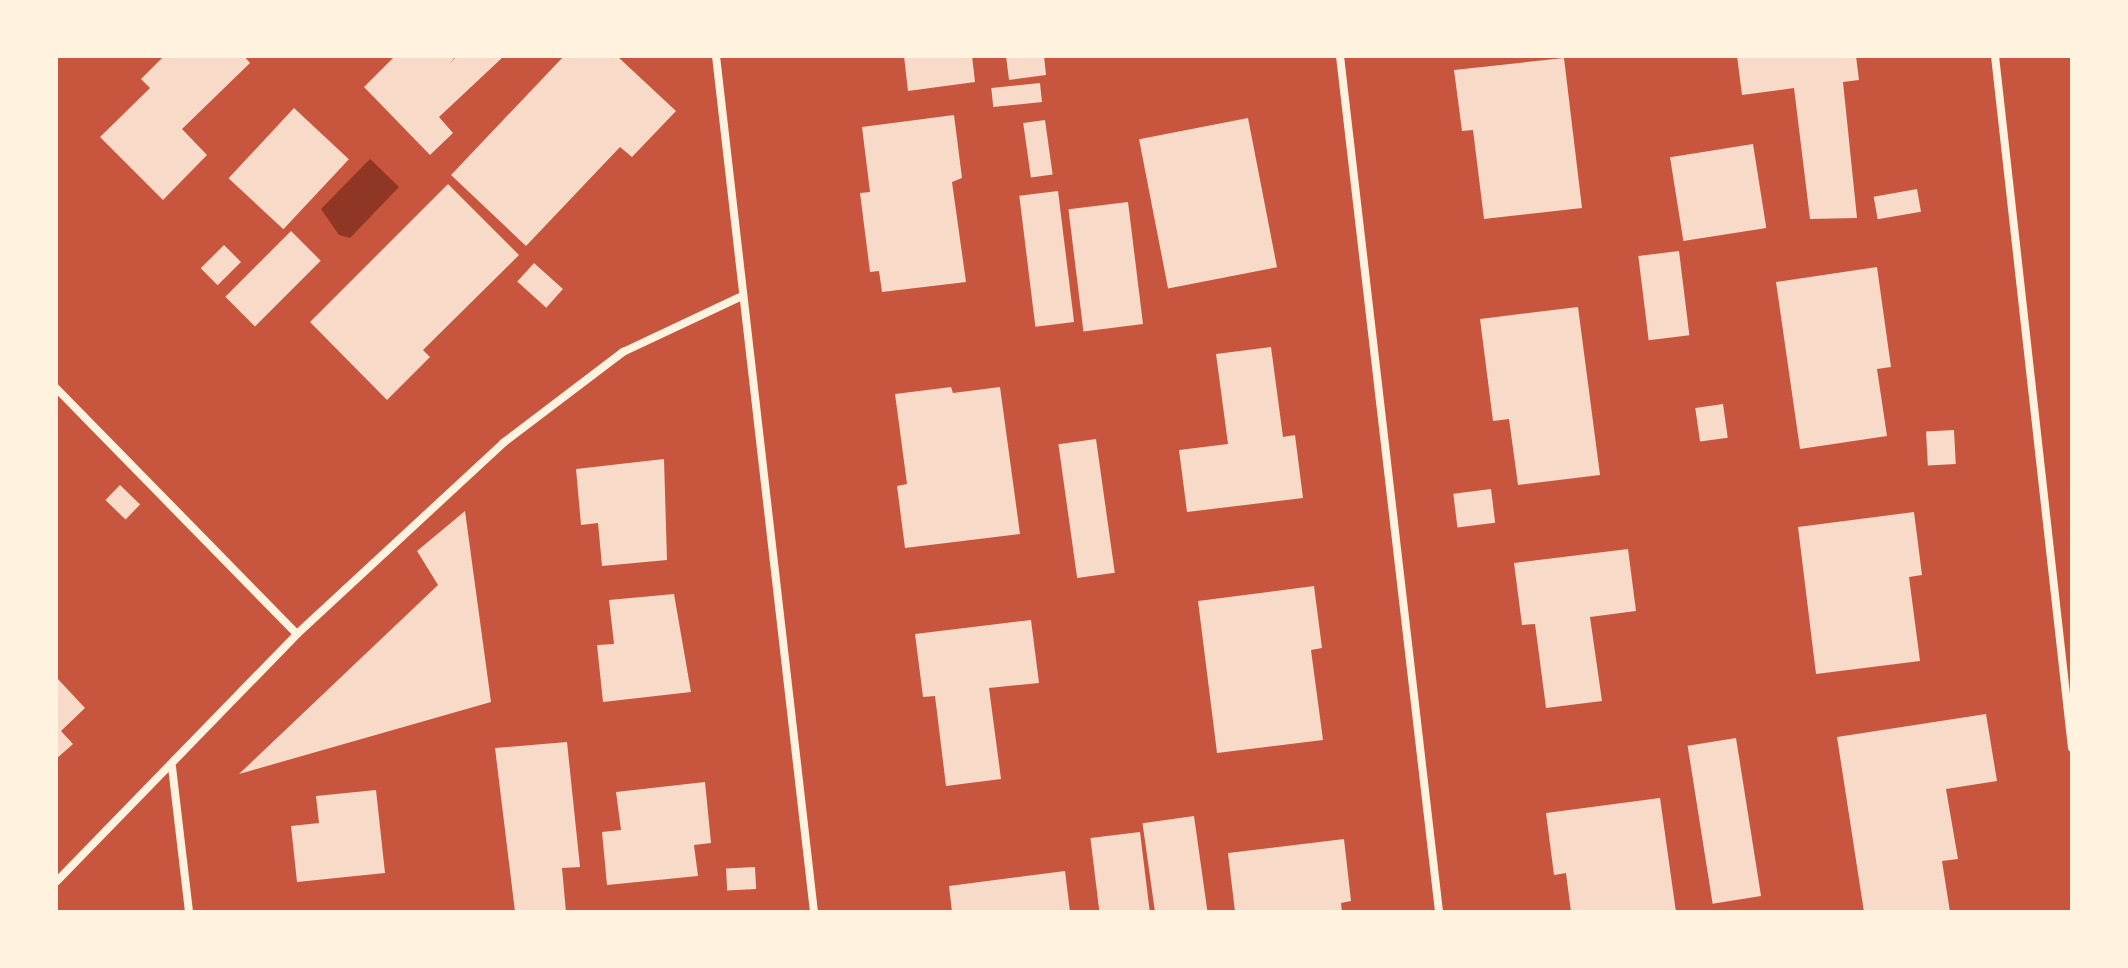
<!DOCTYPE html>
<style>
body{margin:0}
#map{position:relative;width:2128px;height:968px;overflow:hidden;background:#c8553d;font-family:"Source Serif 4",serif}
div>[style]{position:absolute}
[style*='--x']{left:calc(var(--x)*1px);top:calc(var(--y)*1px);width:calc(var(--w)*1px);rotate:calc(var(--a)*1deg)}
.water>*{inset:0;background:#8f3625}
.building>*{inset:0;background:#f7dbc8;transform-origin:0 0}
.minor>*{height:8px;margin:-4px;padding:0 4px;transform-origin:4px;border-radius:4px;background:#fff3e0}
span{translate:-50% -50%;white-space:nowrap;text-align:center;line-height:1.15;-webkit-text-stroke:8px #fff3e0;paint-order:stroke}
.frame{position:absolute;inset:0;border:58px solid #fff3e0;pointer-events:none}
</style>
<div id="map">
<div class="water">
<div style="clip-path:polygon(370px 159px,399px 187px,350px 238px,339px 235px,321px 209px)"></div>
</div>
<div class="building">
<div style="clip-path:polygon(164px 56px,244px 56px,250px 63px,182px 129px,207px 155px,163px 200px,100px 137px,150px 88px,141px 79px)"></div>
<div style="clip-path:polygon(395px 56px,456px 56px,449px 64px,457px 56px,504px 56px,439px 117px,453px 133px,430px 155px,364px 87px)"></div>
<div style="clip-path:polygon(564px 56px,617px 56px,676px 111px,632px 157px,620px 147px,526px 246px,451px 175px)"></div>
<div style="clip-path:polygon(904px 56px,972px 56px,975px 82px,908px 91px)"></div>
<div style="clip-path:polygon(1006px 56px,1044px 56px,1046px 75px,1009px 80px)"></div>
<div style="clip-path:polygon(1737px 56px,1856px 56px,1859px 80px,1843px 82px,1857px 218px,1810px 219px,1794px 88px,1742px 95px)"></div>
<div style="clip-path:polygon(1564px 58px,1582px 208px,1484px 219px,1473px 130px,1462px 131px,1454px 70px)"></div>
<div style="left:1040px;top:83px;width:19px;height:49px;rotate:84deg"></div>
<div style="left:294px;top:108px;width:75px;height:96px;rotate:43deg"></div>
<div style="clip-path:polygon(954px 115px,962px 178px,952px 182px,966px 282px,882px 292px,879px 271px,870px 272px,860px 193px,870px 192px,862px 127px)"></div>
<div style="left:1248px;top:118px;width:152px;height:111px;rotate:79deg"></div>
<div style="left:1045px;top:120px;width:55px;height:22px;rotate:82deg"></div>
<div style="left:1753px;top:144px;width:85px;height:84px;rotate:81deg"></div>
<div style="clip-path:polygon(448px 184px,519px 255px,423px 350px,430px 357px,387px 400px,310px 322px)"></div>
<div style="left:1917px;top:189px;width:23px;height:44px;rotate:80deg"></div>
<div style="left:1058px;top:191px;width:132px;height:39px;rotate:83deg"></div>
<div style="left:1128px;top:202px;width:123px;height:60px;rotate:83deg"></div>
<div style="left:291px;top:231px;width:42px;height:93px;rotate:45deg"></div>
<div style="left:224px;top:245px;width:24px;height:33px;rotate:45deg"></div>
<div style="left:1679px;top:251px;width:85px;height:41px;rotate:83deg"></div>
<div style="left:534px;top:263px;width:39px;height:25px;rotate:42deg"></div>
<div style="clip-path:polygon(1877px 267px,1891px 367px,1877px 369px,1887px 436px,1800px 449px,1776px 282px)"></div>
<div style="clip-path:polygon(1578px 307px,1600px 475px,1518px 485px,1509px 419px,1493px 421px,1480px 319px)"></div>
<div style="clip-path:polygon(1271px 347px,1283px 437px,1295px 435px,1303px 498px,1187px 512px,1179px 450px,1228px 444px,1216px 354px)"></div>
<div style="clip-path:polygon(951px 387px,953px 393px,1000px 387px,1020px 534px,905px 548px,897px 486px,907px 484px,895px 394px)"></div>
<div style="left:1723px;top:404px;width:34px;height:28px;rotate:82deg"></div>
<div style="left:1954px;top:430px;width:34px;height:28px;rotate:87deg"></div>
<div style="left:1096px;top:439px;width:135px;height:38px;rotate:82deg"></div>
<div style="clip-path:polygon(664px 459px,667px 560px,602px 566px,598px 523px,581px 525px,576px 469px)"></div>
<div style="left:120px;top:485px;width:28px;height:21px;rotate:44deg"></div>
<div style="left:1491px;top:489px;width:34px;height:38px;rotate:83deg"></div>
<div style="clip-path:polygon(465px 511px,491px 702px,239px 774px,438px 585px,417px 551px)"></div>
<div style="clip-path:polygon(1914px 512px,1922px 575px,1909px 577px,1920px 661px,1816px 674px,1798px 527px)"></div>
<div style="clip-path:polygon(1628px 549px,1636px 611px,1590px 617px,1602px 701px,1546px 708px,1535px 624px,1522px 625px,1514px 563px)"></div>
<div style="clip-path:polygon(1314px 586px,1322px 648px,1311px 650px,1323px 740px,1217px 753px,1198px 601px)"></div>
<div style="clip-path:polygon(674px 594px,691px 692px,603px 702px,597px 645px,614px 644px,609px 600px)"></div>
<div style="clip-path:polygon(1031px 620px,1039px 683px,989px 688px,1001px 779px,946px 786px,935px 696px,923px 697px,915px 634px)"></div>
<div style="clip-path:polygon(56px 677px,85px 708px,61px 731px,73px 744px,56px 759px)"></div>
<div style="clip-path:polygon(1986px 714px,1997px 781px,1946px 789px,1958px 859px,1942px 861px,1950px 912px,1864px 912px,1837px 737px)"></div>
<div style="left:1736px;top:738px;width:160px;height:49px;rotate:81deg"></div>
<div style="clip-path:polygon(567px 742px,580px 867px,562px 868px,566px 912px,515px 912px,495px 748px)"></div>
<div style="clip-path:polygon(705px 782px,711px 843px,694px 845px,698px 876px,607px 885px,602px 832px,621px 830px,616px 792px)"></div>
<div style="clip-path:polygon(376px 790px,385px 873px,297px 882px,291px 826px,319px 823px,316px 796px)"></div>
<div style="clip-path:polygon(1660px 798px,1676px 912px,1571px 912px,1566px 873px,1554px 875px,1546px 813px)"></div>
<div style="left:1194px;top:816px;width:97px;height:52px;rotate:82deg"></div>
<div style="left:1140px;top:832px;width:81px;height:50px;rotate:83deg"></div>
<div style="clip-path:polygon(1344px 839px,1351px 901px,1341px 903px,1342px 912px,1235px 912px,1228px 853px)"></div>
<div style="left:755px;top:867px;width:22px;height:29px;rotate:87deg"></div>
<div style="clip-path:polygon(1065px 871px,1070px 912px,952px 912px,949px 886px)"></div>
</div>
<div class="minor">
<div style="--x:716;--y:56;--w:862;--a:83.47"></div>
<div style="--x:1340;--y:56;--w:862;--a:83.4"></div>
<div style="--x:1995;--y:56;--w:696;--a:83.65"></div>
<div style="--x:56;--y:388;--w:344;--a:45.6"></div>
<div style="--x:172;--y:767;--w:146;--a:83.3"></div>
<div style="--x:56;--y:882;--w:346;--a:-45.8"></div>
<div style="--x:297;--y:634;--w:281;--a:-42.8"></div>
<div style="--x:503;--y:443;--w:151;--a:-37.2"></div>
<div style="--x:623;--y:352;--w:129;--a:-25.2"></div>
</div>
<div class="frame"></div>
</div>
